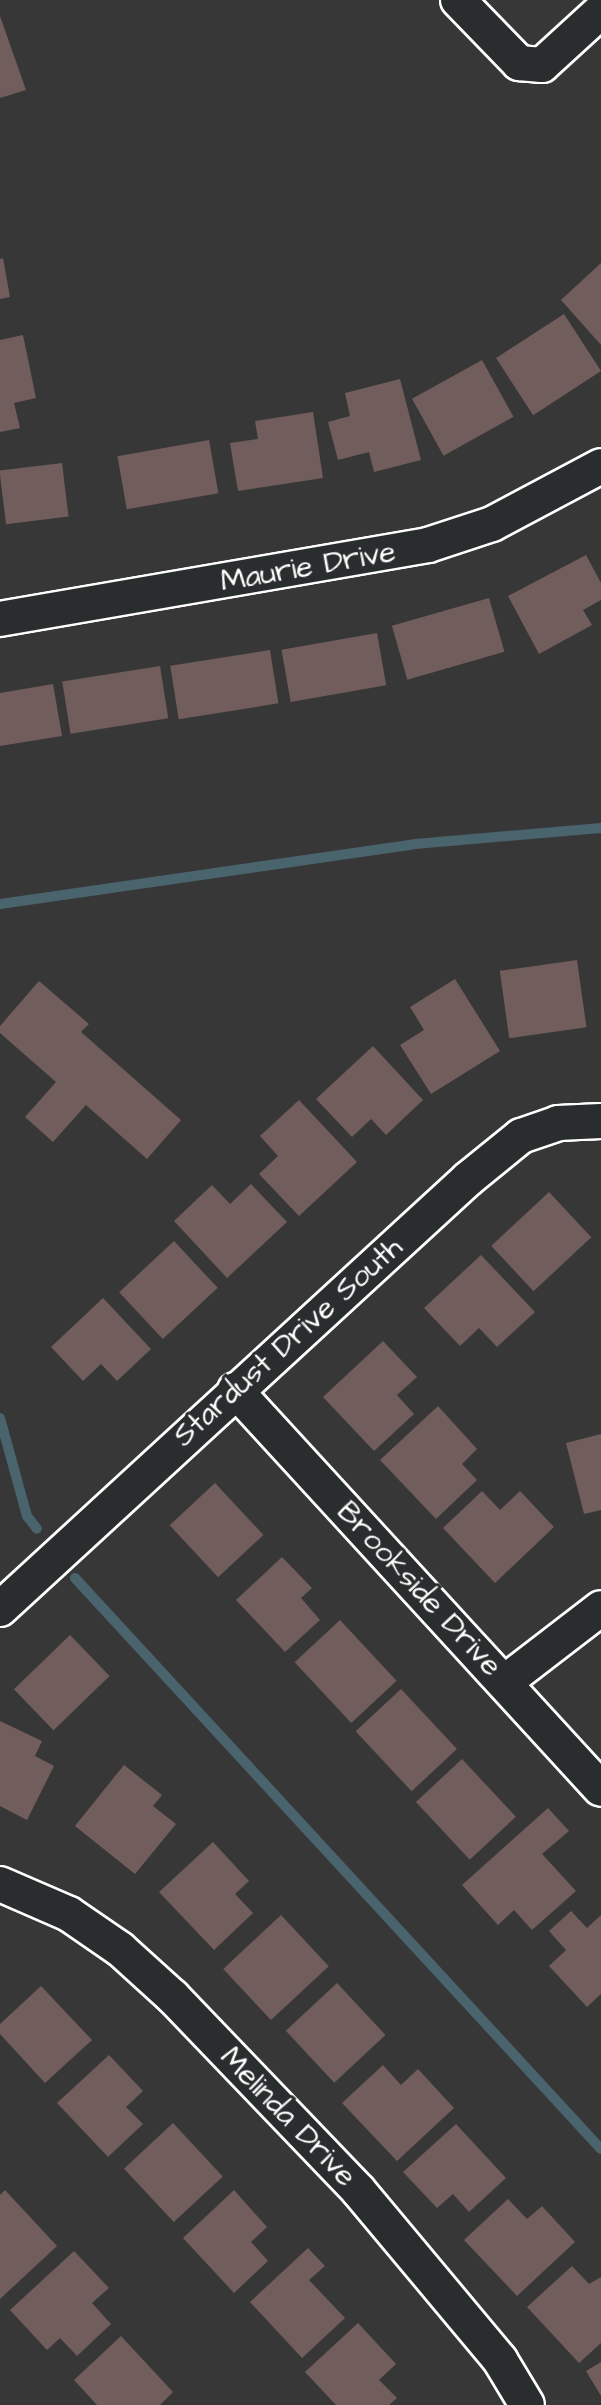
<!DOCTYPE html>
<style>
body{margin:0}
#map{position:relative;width:601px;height:2405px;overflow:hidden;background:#383737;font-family:"Architects Daughter",sans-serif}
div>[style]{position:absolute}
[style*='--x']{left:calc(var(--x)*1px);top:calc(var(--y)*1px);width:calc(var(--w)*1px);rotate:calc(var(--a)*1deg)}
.stream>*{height:10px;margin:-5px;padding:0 5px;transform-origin:5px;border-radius:5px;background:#4a646e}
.building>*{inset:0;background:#705d5c;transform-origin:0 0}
.roads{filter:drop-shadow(2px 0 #fff) drop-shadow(-2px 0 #fff) drop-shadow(0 2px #fff) drop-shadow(0 -2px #fff)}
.minor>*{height:34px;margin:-17px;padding:0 17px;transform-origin:17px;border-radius:17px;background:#2a2d2e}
span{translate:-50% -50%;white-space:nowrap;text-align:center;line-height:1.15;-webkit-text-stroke:6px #2a2d2e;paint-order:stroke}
.street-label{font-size:30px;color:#fff}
</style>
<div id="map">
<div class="stream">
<div style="--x:0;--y:904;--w:419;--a:-8.2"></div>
<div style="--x:415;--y:844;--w:187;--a:-4.9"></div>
<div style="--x:0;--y:1418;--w:102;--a:74.6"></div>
<div style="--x:27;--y:1516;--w:16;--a:52"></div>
<div style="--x:75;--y:1578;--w:776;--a:47.35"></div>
</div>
<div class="building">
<div style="clip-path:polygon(0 16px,26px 90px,0 98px)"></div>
<div style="clip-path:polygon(3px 258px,10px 297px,0 299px,0 259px)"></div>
<div style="clip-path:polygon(601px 263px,601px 345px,561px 300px)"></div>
<div style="left:564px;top:314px;width:68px;height:81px;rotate:57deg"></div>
<div style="clip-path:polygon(23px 335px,36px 398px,14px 403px,20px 428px,0 432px,0 340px)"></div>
<div style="left:482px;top:360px;width:65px;height:80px;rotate:61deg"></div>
<div style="clip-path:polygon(400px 379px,421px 460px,374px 472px,369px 452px,338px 460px,328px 422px,350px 416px,345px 393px)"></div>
<div style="clip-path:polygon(313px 412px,323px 478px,238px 491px,230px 443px,258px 439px,255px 421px)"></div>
<div style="left:209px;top:440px;width:54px;height:93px;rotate:80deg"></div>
<div style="left:62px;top:463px;width:54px;height:63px;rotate:83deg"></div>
<div style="clip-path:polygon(586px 555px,601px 583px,601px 600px,583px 610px,592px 625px,539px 654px,508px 596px)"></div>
<div style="left:489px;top:598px;width:56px;height:101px;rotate:74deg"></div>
<div style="left:377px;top:633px;width:53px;height:97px;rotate:80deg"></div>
<div style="left:270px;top:650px;width:54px;height:101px;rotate:81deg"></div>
<div style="left:160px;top:666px;width:53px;height:99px;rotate:81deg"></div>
<div style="clip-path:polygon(53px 684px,62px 736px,0 746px,0 693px)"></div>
<div style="left:577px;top:960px;width:68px;height:78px;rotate:82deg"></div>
<div style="clip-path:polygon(455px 979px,500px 1051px,431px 1094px,400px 1045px,424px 1030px,410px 1007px)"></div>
<div style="clip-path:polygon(39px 981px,89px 1024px,81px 1032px,181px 1120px,147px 1159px,86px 1105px,53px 1142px,25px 1117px,56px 1082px,0 1033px,0 1026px)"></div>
<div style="clip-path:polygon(373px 1046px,423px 1100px,386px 1135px,371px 1119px,352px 1137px,316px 1099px)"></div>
<div style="clip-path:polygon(299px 1100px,357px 1162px,299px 1216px,259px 1174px,278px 1156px,260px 1136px)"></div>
<div style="clip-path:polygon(251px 1184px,287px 1222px,227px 1278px,174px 1221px,212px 1185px,230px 1204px)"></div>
<div style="left:549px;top:1192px;width:62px;height:79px;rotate:47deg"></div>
<div style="left:174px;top:1241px;width:64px;height:75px;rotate:47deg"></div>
<div style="clip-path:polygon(481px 1255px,535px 1312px,497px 1347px,479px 1328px,460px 1346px,424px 1308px)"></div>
<div style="clip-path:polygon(103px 1298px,151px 1349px,117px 1381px,101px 1364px,83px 1381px,51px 1347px)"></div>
<div style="clip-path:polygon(383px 1341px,417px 1377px,397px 1395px,414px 1414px,374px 1451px,323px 1397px)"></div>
<div style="clip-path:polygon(438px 1406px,477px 1449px,462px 1464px,477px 1480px,436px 1519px,380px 1460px)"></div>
<div style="clip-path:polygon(601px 1434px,601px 1510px,584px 1514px,566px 1443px)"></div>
<div style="left:215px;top:1483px;width:71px;height:62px;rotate:47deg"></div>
<div style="clip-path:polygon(482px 1491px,500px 1510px,520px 1491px,554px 1527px,495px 1583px,443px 1528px)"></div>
<div style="clip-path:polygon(282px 1557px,312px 1588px,301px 1598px,320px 1620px,285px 1652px,236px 1600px)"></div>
<div style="left:340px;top:1620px;width:83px;height:62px;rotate:47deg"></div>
<div style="left:70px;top:1635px;width:57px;height:78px;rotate:46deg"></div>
<div style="left:401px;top:1689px;width:82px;height:62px;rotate:47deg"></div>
<div style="clip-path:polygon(0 1721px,42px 1741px,35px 1756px,54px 1766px,27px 1820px,0 1806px)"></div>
<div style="left:462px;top:1759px;width:79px;height:63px;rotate:47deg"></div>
<div style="clip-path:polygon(124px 1765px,162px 1795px,153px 1806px,176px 1824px,135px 1874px,75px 1826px)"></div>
<div style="clip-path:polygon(548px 1808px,569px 1831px,542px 1854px,576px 1891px,532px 1930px,514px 1910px,498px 1925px,462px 1885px)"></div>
<div style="clip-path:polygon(213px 1842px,249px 1881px,235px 1894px,253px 1913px,214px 1950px,159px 1892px)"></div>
<div style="clip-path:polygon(571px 1911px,587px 1928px,601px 1915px,601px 1994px,587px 2007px,549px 1966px,566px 1950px,549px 1931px)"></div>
<div style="left:281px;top:1915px;width:70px;height:79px;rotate:47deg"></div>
<div style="left:337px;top:1983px;width:71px;height:70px;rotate:47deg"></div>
<div style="clip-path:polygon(41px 1986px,92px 2040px,45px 2083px,0 2034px,0 2024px)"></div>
<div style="clip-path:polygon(109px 2055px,143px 2091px,126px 2107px,143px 2124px,108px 2157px,57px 2103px)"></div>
<div style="clip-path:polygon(383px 2065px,401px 2085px,418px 2069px,454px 2108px,397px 2161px,342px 2103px)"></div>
<div style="left:173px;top:2123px;width:73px;height:67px;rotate:47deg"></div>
<div style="clip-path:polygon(456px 2124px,506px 2178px,469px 2212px,453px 2194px,437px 2208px,403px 2172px)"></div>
<div style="clip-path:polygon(5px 2190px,57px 2246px,0 2299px,0 2195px)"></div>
<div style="clip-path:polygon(234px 2190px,267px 2227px,251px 2242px,268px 2261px,234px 2293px,183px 2238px)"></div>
<div style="clip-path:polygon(508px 2199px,527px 2219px,542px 2206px,575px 2242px,517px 2296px,464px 2240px)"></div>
<div style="clip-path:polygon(308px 2248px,325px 2266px,309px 2280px,345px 2318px,302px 2358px,250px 2302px)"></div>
<div style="clip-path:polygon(74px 2251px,109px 2288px,92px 2303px,111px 2324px,77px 2356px,60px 2338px,47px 2350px,10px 2310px)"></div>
<div style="clip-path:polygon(572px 2266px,589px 2284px,601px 2277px,601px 2343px,579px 2363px,527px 2307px)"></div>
<div style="clip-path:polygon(358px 2323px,396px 2364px,379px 2380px,397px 2398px,389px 2405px,336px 2405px,305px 2372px)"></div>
<div style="clip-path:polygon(121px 2336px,173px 2392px,160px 2405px,97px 2405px,74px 2380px)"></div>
<div style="clip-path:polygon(601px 2362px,601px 2396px,586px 2371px)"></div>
</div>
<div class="roads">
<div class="minor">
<div style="--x:458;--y:0;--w:88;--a:45.9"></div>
<div style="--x:519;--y:63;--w:23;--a:5"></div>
<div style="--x:542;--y:65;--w:80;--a:-42.5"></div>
<div style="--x:0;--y:619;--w:434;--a:-9.8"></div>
<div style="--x:428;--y:545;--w:67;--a:-18.2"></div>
<div style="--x:492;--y:524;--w:123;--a:-28"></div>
<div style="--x:235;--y:1390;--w:541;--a:47.47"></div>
<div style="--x:0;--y:1609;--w:636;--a:-42.58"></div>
<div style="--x:468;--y:1179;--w:68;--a:-39.1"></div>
<div style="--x:521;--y:1136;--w:39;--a:-19"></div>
<div style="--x:558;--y:1123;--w:43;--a:-2.7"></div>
<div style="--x:505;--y:1682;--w:121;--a:-37.6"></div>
<div style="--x:0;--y:1884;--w:75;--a:23.5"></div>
<div style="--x:69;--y:1914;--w:62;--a:34.5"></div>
<div style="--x:120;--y:1949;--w:72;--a:42.2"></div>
<div style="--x:173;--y:1997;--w:267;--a:46.2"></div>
<div style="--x:358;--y:2190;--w:222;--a:50.1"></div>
<div style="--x:500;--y:2360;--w:52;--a:59"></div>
</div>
</div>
<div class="street-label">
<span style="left:308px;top:567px;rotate:-10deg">Maurie Drive</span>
<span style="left:288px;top:1342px;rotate:-42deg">Stardust Drive South</span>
<span style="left:419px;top:1589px;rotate:47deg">Brookside Drive</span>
<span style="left:288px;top:2117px;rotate:46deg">Melinda Drive</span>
</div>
</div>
